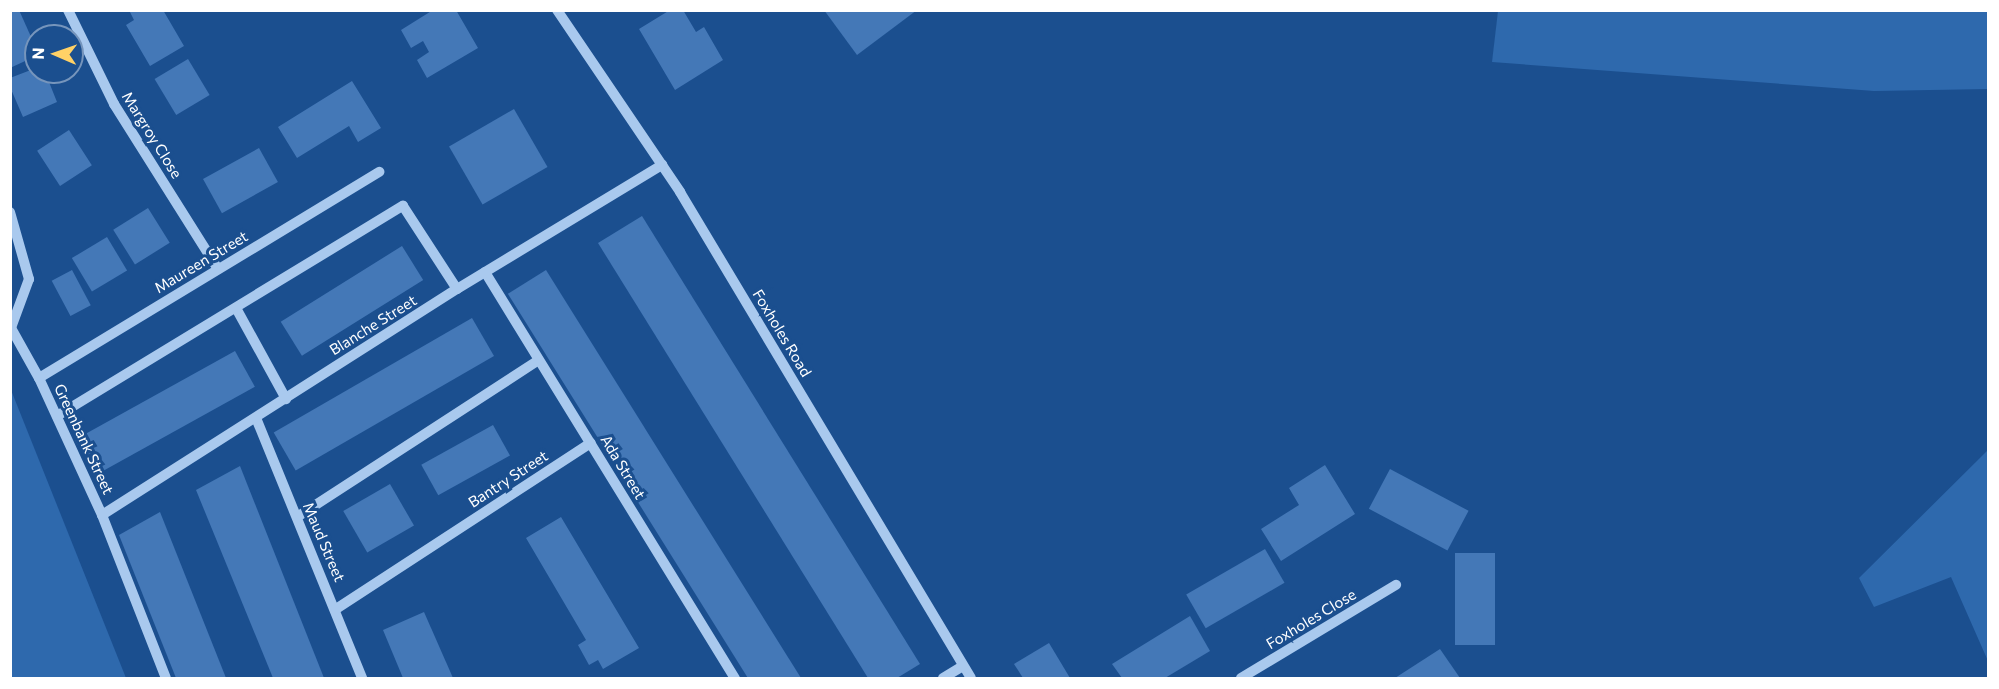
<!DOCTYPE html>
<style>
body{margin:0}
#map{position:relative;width:1999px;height:689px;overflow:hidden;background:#1b4f8f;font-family:Commissioner,sans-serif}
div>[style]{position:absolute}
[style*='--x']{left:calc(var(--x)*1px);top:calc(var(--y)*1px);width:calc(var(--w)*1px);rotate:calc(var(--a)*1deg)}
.green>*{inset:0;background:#2e69ad}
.building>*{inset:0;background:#4478b7;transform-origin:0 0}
.minor>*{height:10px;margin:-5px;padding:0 5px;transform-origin:5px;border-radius:5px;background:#a9c9ee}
span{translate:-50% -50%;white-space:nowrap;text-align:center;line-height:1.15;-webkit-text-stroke:6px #1b4f8f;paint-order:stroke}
.street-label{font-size:15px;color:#fff}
.frame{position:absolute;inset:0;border:12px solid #fff;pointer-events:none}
.north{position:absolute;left:24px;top:24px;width:60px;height:60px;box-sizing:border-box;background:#1b4f8f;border:2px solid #7695bc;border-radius:50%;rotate:272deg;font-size:16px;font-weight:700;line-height:24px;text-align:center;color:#fff}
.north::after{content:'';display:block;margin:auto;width:21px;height:27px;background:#ffd166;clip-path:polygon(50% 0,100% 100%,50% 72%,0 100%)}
</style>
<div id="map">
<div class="green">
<div style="clip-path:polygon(1498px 11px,1988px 11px,1988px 89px,1874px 91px,1492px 62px)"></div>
<div style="clip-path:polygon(10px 390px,11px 390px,126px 678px,11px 678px)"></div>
<div style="clip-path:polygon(1988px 450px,1988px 661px,1951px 577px,1874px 607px,1859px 578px)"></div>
</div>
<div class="building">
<div style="clip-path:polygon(10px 10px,19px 10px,36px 48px,36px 56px,10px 68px)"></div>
<div style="clip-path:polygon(129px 10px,163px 10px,184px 46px,150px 66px,126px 25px,134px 20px)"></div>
<div style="clip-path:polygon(433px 10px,456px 10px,478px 48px,427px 78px,417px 60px,429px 52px,423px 41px,411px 48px,401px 30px)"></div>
<div style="clip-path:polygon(670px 10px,683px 10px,696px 32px,704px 27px,723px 60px,675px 90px,639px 29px)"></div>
<div style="clip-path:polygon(824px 10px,917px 10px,857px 55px)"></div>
<div style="left:188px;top:59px;width:42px;height:39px;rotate:59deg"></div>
<div style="clip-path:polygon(36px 68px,36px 72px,45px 72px,57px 102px,23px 117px,10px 87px,10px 78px)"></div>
<div style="clip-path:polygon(352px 81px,381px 128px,358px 142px,349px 126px,297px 158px,278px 127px)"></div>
<div style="left:514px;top:109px;width:67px;height:75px;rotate:60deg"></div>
<div style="left:69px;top:130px;width:42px;height:38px;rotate:57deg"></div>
<div style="left:259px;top:148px;width:39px;height:64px;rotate:61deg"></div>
<div style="left:148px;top:208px;width:41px;height:41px;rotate:58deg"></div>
<div style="clip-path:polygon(642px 216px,920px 664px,897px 678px,868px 678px,598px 243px)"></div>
<div style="left:107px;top:237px;width:39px;height:41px;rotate:59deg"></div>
<div style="left:402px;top:246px;width:40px;height:143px;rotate:58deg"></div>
<div style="left:72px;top:270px;width:40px;height:23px;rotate:62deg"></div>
<div style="left:546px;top:270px;width:483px;height:45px;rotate:58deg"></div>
<div style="left:472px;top:318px;width:44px;height:229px;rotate:60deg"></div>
<div style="left:235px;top:351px;width:41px;height:183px;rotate:61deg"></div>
<div style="left:493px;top:425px;width:35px;height:82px;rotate:61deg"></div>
<div style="clip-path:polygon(1325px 465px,1355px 514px,1281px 561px,1261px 529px,1299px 505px,1289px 488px)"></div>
<div style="clip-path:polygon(240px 466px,324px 678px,273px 678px,196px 490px)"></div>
<div style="left:1390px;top:469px;width:89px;height:45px;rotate:28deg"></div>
<div style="left:390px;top:484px;width:48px;height:54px;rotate:60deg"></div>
<div style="clip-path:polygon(160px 512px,226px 678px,176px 678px,119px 535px)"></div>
<div style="clip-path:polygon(561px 517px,639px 648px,603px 669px,598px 660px,589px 665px,578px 645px,586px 640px,526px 538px)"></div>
<div style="left:1265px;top:549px;width:39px;height:91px;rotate:60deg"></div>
<div style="left:1455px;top:553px;width:40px;height:92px"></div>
<div style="clip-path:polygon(424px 612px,453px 678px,403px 678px,383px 630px)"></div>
<div style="clip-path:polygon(1190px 616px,1210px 651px,1165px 678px,1122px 678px,1112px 664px)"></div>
<div style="clip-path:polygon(1049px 643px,1070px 678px,1023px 678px,1014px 664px)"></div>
<div style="clip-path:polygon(1440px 649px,1460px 678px,1395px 678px)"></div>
</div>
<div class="minor">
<div style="--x:68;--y:10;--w:105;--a:63.9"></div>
<div style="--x:114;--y:104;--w:195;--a:57.8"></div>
<div style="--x:557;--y:10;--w:220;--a:55.9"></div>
<div style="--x:680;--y:192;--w:566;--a:59.09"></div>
<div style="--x:10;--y:212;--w:70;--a:74.2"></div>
<div style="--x:29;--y:279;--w:52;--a:110.2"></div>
<div style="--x:11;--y:328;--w:57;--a:60.8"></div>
<div style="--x:39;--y:378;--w:151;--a:65.3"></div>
<div style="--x:102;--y:515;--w:175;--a:68.6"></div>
<div style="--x:485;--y:272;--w:477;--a:58.4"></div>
<div style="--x:236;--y:308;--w:104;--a:61.2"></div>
<div style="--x:39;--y:378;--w:398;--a:-31.2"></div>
<div style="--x:57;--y:416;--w:405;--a:-31.3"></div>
<div style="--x:403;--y:206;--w:99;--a:57"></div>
<div style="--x:256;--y:418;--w:281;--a:67.8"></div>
<div style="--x:102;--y:515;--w:421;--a:-32.5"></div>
<div style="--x:457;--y:289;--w:240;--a:-31.2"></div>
<div style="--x:297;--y:517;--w:288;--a:-33"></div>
<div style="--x:336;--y:609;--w:304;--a:-33.1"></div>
<div style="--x:943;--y:678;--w:23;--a:-31"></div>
<div style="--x:1241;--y:678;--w:181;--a:-31"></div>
</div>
<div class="street-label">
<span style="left:152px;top:135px;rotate:58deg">Margroy Close</span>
<span style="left:201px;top:262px;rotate:-31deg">Maureen Street</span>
<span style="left:373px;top:325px;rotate:-32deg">Blanche Street</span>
<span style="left:782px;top:333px;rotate:59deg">Foxholes Road</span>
<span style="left:84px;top:439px;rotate:65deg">Greenbank Street</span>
<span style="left:623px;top:467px;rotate:59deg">Ada Street</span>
<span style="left:508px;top:479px;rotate:-33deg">Bantry Street</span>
<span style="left:324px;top:542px;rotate:67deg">Maud Street</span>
<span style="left:1311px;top:619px;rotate:-31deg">Foxholes Close</span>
</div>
<div class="frame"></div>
<div class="north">N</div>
</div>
